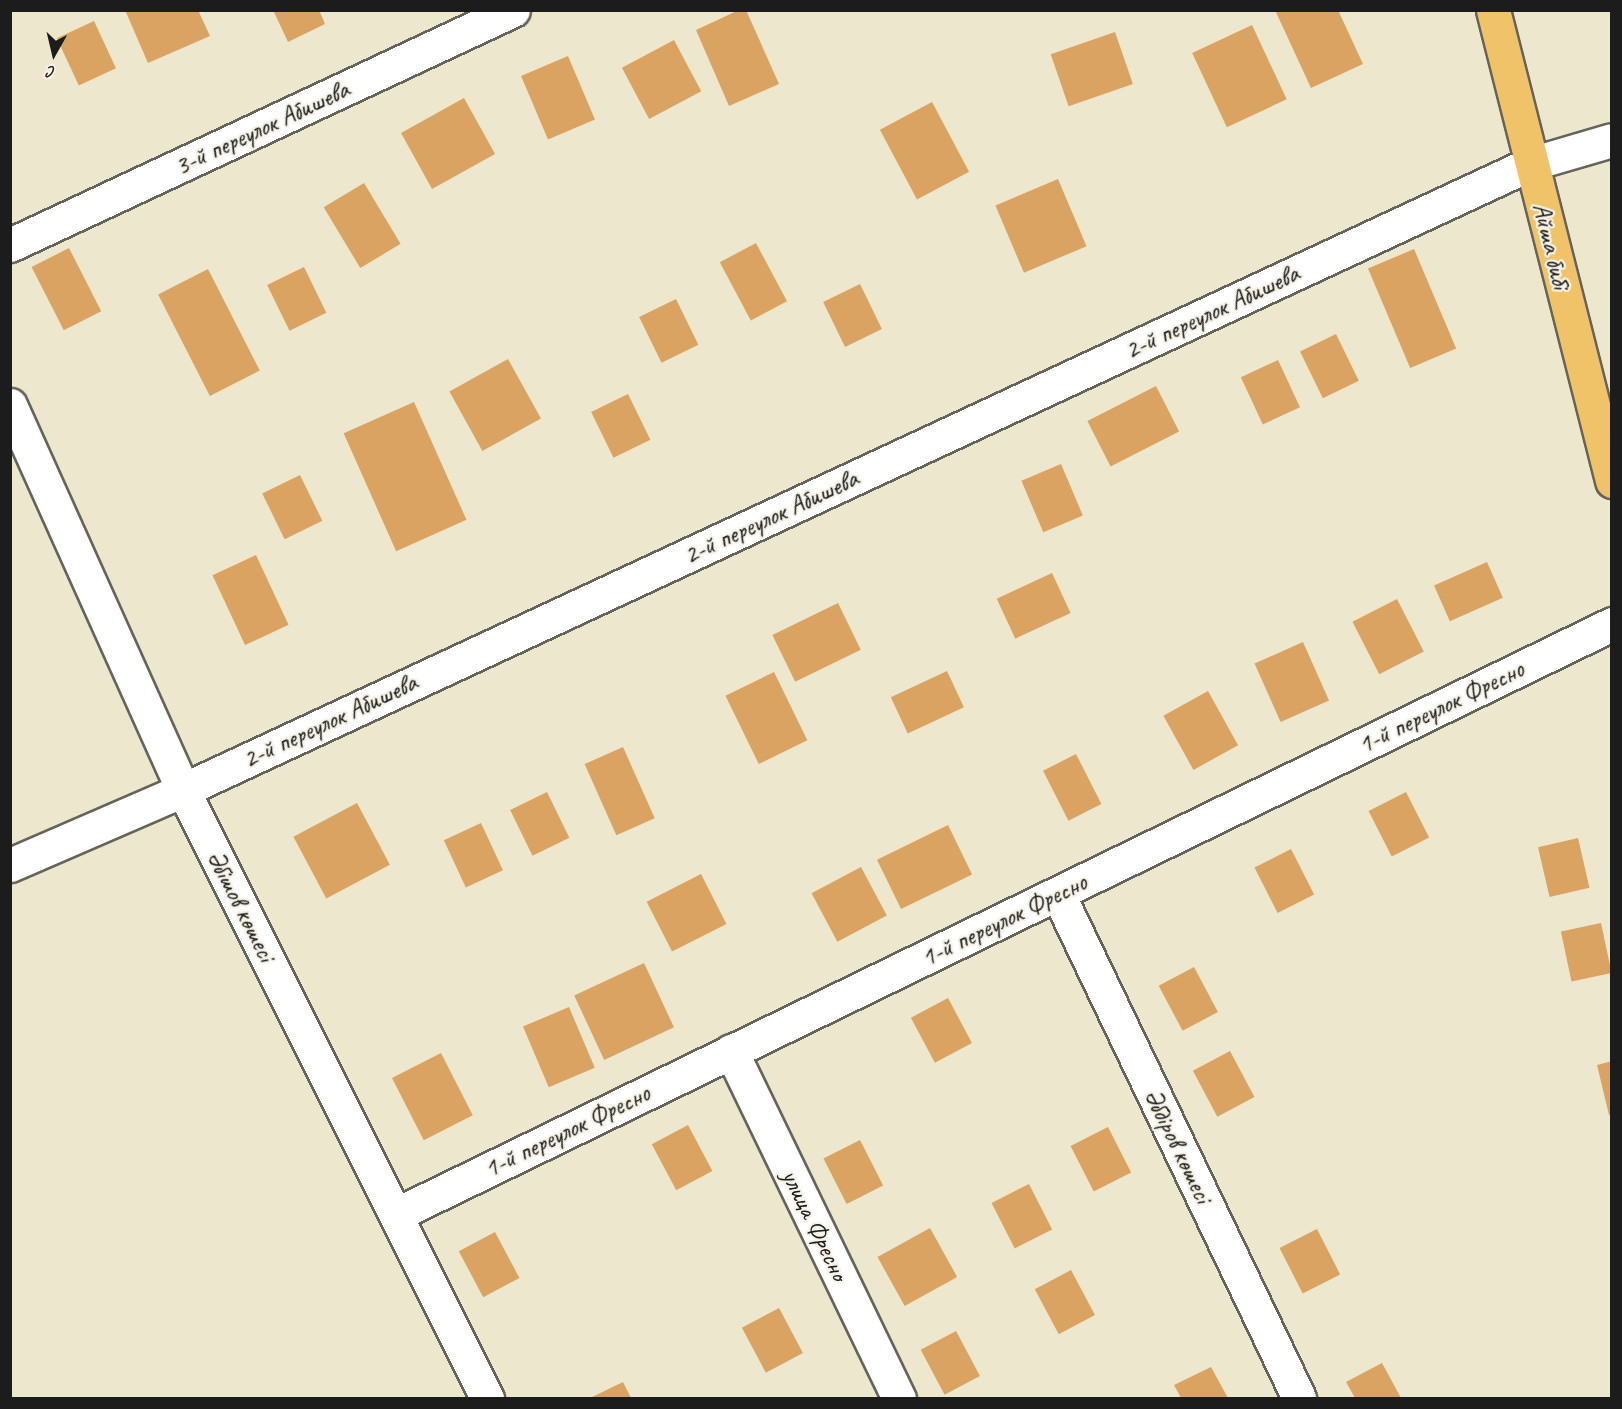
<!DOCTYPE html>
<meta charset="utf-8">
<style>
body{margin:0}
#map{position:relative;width:1622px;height:1409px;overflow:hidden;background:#ede7cd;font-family:Caveat,sans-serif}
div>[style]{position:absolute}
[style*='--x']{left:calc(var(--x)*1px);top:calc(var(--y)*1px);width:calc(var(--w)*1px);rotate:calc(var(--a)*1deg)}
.building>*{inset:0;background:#dba361;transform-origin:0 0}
.roads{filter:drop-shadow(2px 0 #65635a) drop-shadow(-2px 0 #65635a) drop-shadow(0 2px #65635a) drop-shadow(0 -2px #65635a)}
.minor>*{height:33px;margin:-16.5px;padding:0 16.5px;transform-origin:16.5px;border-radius:16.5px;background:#fff}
.major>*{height:33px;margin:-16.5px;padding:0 16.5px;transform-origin:16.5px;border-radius:16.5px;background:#f1c369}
span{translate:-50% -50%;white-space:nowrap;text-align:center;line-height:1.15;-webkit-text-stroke:4.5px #f7f3e8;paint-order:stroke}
.street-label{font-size:26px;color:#1c1c1c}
.frame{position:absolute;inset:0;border:12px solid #1c1c1c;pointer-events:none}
.north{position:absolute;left:24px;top:24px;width:60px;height:60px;-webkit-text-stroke:4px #f7f3e8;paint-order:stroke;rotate:188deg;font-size:16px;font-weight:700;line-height:24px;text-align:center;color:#1c1c1c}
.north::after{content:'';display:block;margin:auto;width:21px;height:27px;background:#1c1c1c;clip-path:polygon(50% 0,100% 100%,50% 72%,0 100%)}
</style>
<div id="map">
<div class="building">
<div style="clip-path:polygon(125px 10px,198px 10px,210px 36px,148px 63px)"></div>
<div style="clip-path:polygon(273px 10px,319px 10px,325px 24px,288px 42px)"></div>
<div style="clip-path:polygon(739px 10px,746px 10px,779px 84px,729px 106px,696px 30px)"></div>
<div style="clip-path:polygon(1275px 10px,1338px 10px,1363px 64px,1311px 88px)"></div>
<div style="left:94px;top:21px;width:52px;height:41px;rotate:65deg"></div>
<div style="left:1252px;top:25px;width:82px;height:66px;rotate:65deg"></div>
<div style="left:1115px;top:32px;width:55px;height:68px;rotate:71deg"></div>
<div style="left:674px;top:40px;width:58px;height:59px;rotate:62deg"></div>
<div style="left:568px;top:56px;width:69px;height:51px;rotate:67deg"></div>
<div style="left:464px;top:98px;width:64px;height:72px;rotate:61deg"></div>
<div style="left:932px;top:102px;width:79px;height:59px;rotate:62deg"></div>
<div style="left:1058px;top:179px;width:73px;height:68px;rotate:67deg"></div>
<div style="left:364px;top:183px;width:71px;height:47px;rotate:59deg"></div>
<div style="left:756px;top:243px;width:66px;height:41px;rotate:62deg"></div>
<div style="left:69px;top:248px;width:71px;height:42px;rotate:63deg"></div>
<div style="left:1414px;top:249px;width:108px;height:50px;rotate:67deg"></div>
<div style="left:304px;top:267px;width:51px;height:41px;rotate:64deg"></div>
<div style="left:208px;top:269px;width:114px;height:56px;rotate:63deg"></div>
<div style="left:860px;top:284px;width:50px;height:41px;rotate:64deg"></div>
<div style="left:676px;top:299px;width:51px;height:41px;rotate:64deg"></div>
<div style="left:1336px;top:334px;width:52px;height:40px;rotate:64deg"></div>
<div style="left:508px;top:359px;width:68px;height:67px;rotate:61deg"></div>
<div style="left:1278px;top:360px;width:52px;height:41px;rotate:65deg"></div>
<div style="left:1156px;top:386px;width:51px;height:77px;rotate:63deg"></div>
<div style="left:628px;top:394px;width:51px;height:41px;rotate:64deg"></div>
<div style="left:414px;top:402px;width:129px;height:77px;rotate:66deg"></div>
<div style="left:1061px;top:464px;width:56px;height:43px;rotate:67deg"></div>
<div style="left:300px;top:475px;width:51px;height:42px;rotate:64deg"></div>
<div style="left:256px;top:555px;width:77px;height:48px;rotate:65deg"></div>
<div style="left:1487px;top:562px;width:39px;height:58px;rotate:66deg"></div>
<div style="left:1052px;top:573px;width:44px;height:61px;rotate:65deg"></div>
<div style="left:1397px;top:599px;width:59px;height:50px;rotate:63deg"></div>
<div style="left:838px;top:603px;width:52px;height:73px;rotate:64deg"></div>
<div style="left:1303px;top:642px;width:64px;height:53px;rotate:66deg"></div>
<div style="left:947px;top:671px;width:40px;height:62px;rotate:65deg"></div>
<div style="left:774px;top:672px;width:76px;height:54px;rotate:64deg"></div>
<div style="left:1208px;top:691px;width:62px;height:51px;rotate:61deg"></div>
<div style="left:623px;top:747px;width:78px;height:42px;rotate:66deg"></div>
<div style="left:1076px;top:754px;width:56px;height:37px;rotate:63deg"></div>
<div style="left:547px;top:792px;width:51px;height:41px;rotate:64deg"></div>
<div style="left:1406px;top:792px;width:51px;height:42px;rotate:63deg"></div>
<div style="left:357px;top:803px;width:70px;height:72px;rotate:62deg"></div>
<div style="left:481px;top:823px;width:52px;height:41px;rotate:65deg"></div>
<div style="left:948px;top:825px;width:55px;height:79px;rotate:64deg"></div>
<div style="left:1578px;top:838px;width:51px;height:41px;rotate:77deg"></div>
<div style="left:1291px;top:849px;width:51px;height:41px;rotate:63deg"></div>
<div style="left:861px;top:867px;width:55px;height:56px;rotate:62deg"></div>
<div style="left:701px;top:874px;width:56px;height:61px;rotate:63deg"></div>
<div style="left:1601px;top:923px;width:51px;height:41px;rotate:78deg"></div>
<div style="left:644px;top:963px;width:71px;height:77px;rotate:65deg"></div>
<div style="left:1194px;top:967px;width:51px;height:40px;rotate:62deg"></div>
<div style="left:948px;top:998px;width:51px;height:42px;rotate:62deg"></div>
<div style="left:569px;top:1007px;width:66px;height:50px;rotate:67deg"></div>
<div style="left:1230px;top:1051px;width:52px;height:42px;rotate:62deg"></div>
<div style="left:441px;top:1053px;width:70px;height:55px;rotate:63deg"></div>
<div style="clip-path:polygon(1612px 1061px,1612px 1114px,1609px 1115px,1597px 1065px)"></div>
<div style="left:688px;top:1125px;width:52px;height:41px;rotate:62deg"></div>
<div style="left:1108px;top:1127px;width:51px;height:42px;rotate:63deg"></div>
<div style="left:860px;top:1140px;width:51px;height:41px;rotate:63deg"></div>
<div style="left:1029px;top:1184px;width:51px;height:42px;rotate:63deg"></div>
<div style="left:930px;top:1228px;width:56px;height:60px;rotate:61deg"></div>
<div style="left:1317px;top:1229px;width:51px;height:42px;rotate:63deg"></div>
<div style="left:495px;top:1232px;width:52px;height:41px;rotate:62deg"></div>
<div style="left:1071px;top:1270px;width:51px;height:41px;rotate:62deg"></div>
<div style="left:779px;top:1308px;width:51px;height:42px;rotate:62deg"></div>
<div style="left:956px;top:1331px;width:51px;height:40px;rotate:62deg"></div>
<div style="clip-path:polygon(1382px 1363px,1401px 1398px,1355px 1398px,1346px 1382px)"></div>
<div style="clip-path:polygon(1211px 1367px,1228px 1398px,1181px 1398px,1174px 1385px)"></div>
<div style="clip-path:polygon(623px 1382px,631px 1398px,590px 1398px)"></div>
</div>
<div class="roads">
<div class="minor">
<div style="--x:10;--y:245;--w:555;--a:-25.04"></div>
<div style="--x:10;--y:405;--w:422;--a:65.8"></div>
<div style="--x:183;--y:790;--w:680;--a:63.43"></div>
<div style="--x:10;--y:865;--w:189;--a:-23.4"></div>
<div style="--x:183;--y:790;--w:1485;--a:-24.93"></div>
<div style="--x:1530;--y:164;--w:85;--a:-16.3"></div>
<div style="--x:1058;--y:894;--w:559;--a:64.44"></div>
<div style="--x:731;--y:1051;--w:386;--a:64.2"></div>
<div style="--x:397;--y:1214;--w:1351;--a:-25.9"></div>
</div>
<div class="major">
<div style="--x:1493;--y:10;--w:486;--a:75.8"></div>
</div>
</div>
<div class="street-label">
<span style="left:262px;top:128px;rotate:-25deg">3-й переулок Абишева</span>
<span style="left:1551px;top:246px;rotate:76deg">Айша бибі</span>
<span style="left:1212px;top:312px;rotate:-25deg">2-й переулок Абишева</span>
<span style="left:771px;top:517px;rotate:-25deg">2-й переулок Абишева</span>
<span style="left:1441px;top:707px;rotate:-26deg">1-й переулок Фресно</span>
<span style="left:330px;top:721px;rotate:-25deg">2-й переулок Абишева</span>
<span style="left:241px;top:906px;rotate:63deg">Әбішов көшесі</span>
<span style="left:1004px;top:920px;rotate:-26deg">1-й переулок Фресно</span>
<span style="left:567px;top:1131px;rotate:-26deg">1-й переулок Фресно</span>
<span style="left:1178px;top:1146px;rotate:64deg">Әбдіров көшесі</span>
<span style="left:815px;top:1225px;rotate:64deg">улица Фресно</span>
</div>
<div class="frame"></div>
<div class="north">С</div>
</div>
